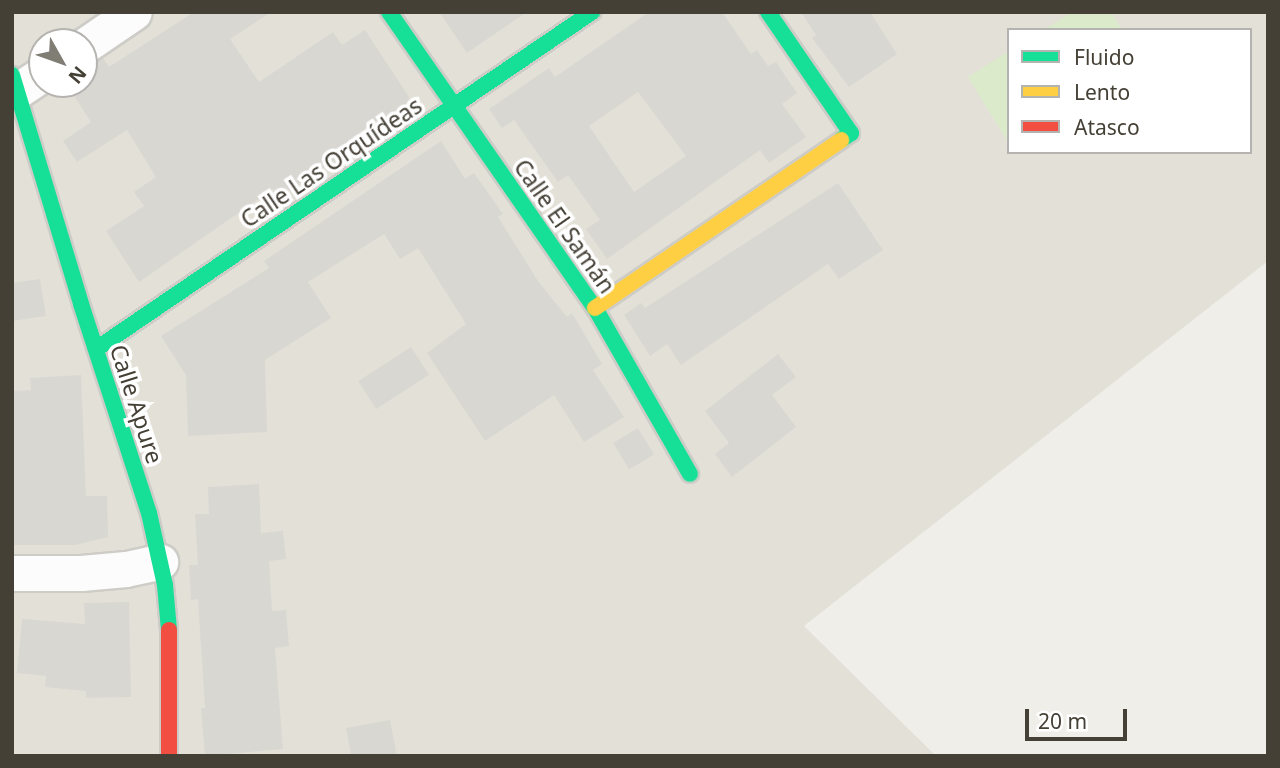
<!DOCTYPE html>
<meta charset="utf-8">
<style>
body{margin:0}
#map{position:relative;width:1280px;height:768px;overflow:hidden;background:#efeee9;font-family:"Noto Sans",sans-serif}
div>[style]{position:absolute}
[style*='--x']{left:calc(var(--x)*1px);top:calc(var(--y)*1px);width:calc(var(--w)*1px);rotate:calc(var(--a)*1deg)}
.residential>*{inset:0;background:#e3e0d7}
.green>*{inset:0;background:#dbeaca}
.building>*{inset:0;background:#d9d7d2;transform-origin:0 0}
.roads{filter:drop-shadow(2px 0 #cdccc7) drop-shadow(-2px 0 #cdccc7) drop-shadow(0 2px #cdccc7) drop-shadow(0 -2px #cdccc7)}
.street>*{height:35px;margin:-17.5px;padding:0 17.5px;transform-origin:17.5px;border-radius:17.5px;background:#fdfcfc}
.fast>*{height:16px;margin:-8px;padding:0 8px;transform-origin:8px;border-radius:8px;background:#16e098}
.slow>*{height:16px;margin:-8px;padding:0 8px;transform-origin:8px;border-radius:8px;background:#ffcf43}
.jam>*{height:16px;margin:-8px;padding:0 8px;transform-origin:8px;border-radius:8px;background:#f24e42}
span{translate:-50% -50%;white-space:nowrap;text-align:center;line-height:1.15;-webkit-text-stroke:7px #fff;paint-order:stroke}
.street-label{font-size:23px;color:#454036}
.frame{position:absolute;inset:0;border:14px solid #454036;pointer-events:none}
.legend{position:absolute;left:1007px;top:28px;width:245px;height:126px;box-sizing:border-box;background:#fff;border:2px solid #b5b3af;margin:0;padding:9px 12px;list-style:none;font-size:21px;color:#454036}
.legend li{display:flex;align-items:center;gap:14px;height:35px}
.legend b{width:35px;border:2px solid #b5b3af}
.north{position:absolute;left:28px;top:28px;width:70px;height:70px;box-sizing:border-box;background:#fff;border:2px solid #b5b3af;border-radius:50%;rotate:130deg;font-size:19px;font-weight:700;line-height:28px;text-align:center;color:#454036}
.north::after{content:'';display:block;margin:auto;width:24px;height:32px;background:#807d75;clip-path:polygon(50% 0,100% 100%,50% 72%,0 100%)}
.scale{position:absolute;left:1025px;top:709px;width:102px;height:32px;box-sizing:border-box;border:4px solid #454036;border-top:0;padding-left:9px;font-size:21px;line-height:24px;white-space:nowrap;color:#454036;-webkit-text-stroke:5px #fff;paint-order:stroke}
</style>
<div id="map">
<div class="residential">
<div style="clip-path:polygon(evenodd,12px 12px,1268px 12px,1268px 261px,804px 626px,936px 756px,12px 756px,12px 12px,1009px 30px,1250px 30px,1250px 152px,1009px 152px,1009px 30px,12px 12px,42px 42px,84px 42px,84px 84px,42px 84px,42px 42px)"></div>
</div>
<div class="green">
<div style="clip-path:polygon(1072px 12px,1111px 12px,1122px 30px,1044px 30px)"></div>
<div style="clip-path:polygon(1009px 51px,1009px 144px,968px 77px)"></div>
</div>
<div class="building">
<div style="clip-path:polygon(194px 12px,271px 12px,230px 39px,259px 82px,333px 32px,342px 45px,365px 30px,415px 106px,279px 198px,273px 189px,139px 282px,106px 231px,144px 206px,134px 192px,156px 177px,127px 130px,77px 162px,63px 141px,91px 122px,66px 84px,84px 84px,84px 71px,103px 58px,109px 67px)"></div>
<div style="clip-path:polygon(439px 12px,527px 12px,467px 53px)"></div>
<div style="clip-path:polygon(evenodd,649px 12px,722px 12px,751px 54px,757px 50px,768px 66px,776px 62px,797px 93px,782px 104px,806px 137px,769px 163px,760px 150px,607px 259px,586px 229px,600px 220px,568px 175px,558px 182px,514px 120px,502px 128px,489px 109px,549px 68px,555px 77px,649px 12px,638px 92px,686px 156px,634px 192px,589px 126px,638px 92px)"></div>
<div style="clip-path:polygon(801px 12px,870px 12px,897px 54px,849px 87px,812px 38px,816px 35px)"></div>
<div style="clip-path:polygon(441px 141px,465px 179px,474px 173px,503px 214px,498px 217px,538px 281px,567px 317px,572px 313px,576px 320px,602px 364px,593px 370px,624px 417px,584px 442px,554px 395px,485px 441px,427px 353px,466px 324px,418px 248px,400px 259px,384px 234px,308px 282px,331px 318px,265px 360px,267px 432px,188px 436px,186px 375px,161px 336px,269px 268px,264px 261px)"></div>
<div style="clip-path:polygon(838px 183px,883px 250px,839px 279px,828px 264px,681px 365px,667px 344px,650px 356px,624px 315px,641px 303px,645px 308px)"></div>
<div style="clip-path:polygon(40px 279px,46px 316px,12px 321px,12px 283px)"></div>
<div style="left:411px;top:347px;width:33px;height:63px;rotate:57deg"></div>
<div style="clip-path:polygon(778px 354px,796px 377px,772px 395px,796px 427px,732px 477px,715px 454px,729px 443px,705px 411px)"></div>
<div style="clip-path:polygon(81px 375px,86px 496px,107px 496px,108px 537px,75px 545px,12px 545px,12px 391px,31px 390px,30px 378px)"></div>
<div style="left:638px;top:428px;width:31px;height:29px;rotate:59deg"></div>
<div style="clip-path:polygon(259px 484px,261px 533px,283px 531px,286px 559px,269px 561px,272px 611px,286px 610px,289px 646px,275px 648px,283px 749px,205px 756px,201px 708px,205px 708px,198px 599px,191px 600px,189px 565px,198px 565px,195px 514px,209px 514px,208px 487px)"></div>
<div style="clip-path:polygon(129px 602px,131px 697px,86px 698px,86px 691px,45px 687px,46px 676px,17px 673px,22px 619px,85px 624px,84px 603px)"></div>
<div style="clip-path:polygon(390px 720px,397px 756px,351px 756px,346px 728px)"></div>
</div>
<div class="roads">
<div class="street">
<div style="--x:84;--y:46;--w:60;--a:-34.2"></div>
<div style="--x:17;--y:91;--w:30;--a:-34"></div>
<div style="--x:12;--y:573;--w:69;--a:0"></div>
<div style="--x:81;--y:573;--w:45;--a:-5.1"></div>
<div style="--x:126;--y:569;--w:35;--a:-12"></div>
</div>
<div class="fast">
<div style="--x:389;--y:12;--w:361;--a:55.2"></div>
<div style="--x:595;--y:308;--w:191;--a:60.2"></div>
<div style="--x:768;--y:12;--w:147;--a:55.6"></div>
<div style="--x:851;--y:133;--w:12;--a:145"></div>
<div style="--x:12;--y:75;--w:239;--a:73.2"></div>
<div style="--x:81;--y:304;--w:220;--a:72"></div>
<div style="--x:149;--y:513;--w:74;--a:77.5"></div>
<div style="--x:165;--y:585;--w:45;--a:84.9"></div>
<div style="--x:96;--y:349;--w:600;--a:-34.19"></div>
</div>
<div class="slow">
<div style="--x:595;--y:308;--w:298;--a:-34.3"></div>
</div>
<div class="jam">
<div style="--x:169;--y:630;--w:126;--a:90"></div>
</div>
</div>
<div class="street-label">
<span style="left:331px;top:162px;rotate:-34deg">Calle Las Orquídeas</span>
<span style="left:565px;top:226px;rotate:55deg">Calle El Samán</span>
<span style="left:137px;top:404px;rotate:72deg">Calle Apure</span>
</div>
<div class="frame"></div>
<ul class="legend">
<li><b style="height:9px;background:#16e098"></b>Fluido</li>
<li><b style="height:9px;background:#ffcf43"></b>Lento</li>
<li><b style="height:9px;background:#f24e42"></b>Atasco</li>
</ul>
<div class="north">N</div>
<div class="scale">20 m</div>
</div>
